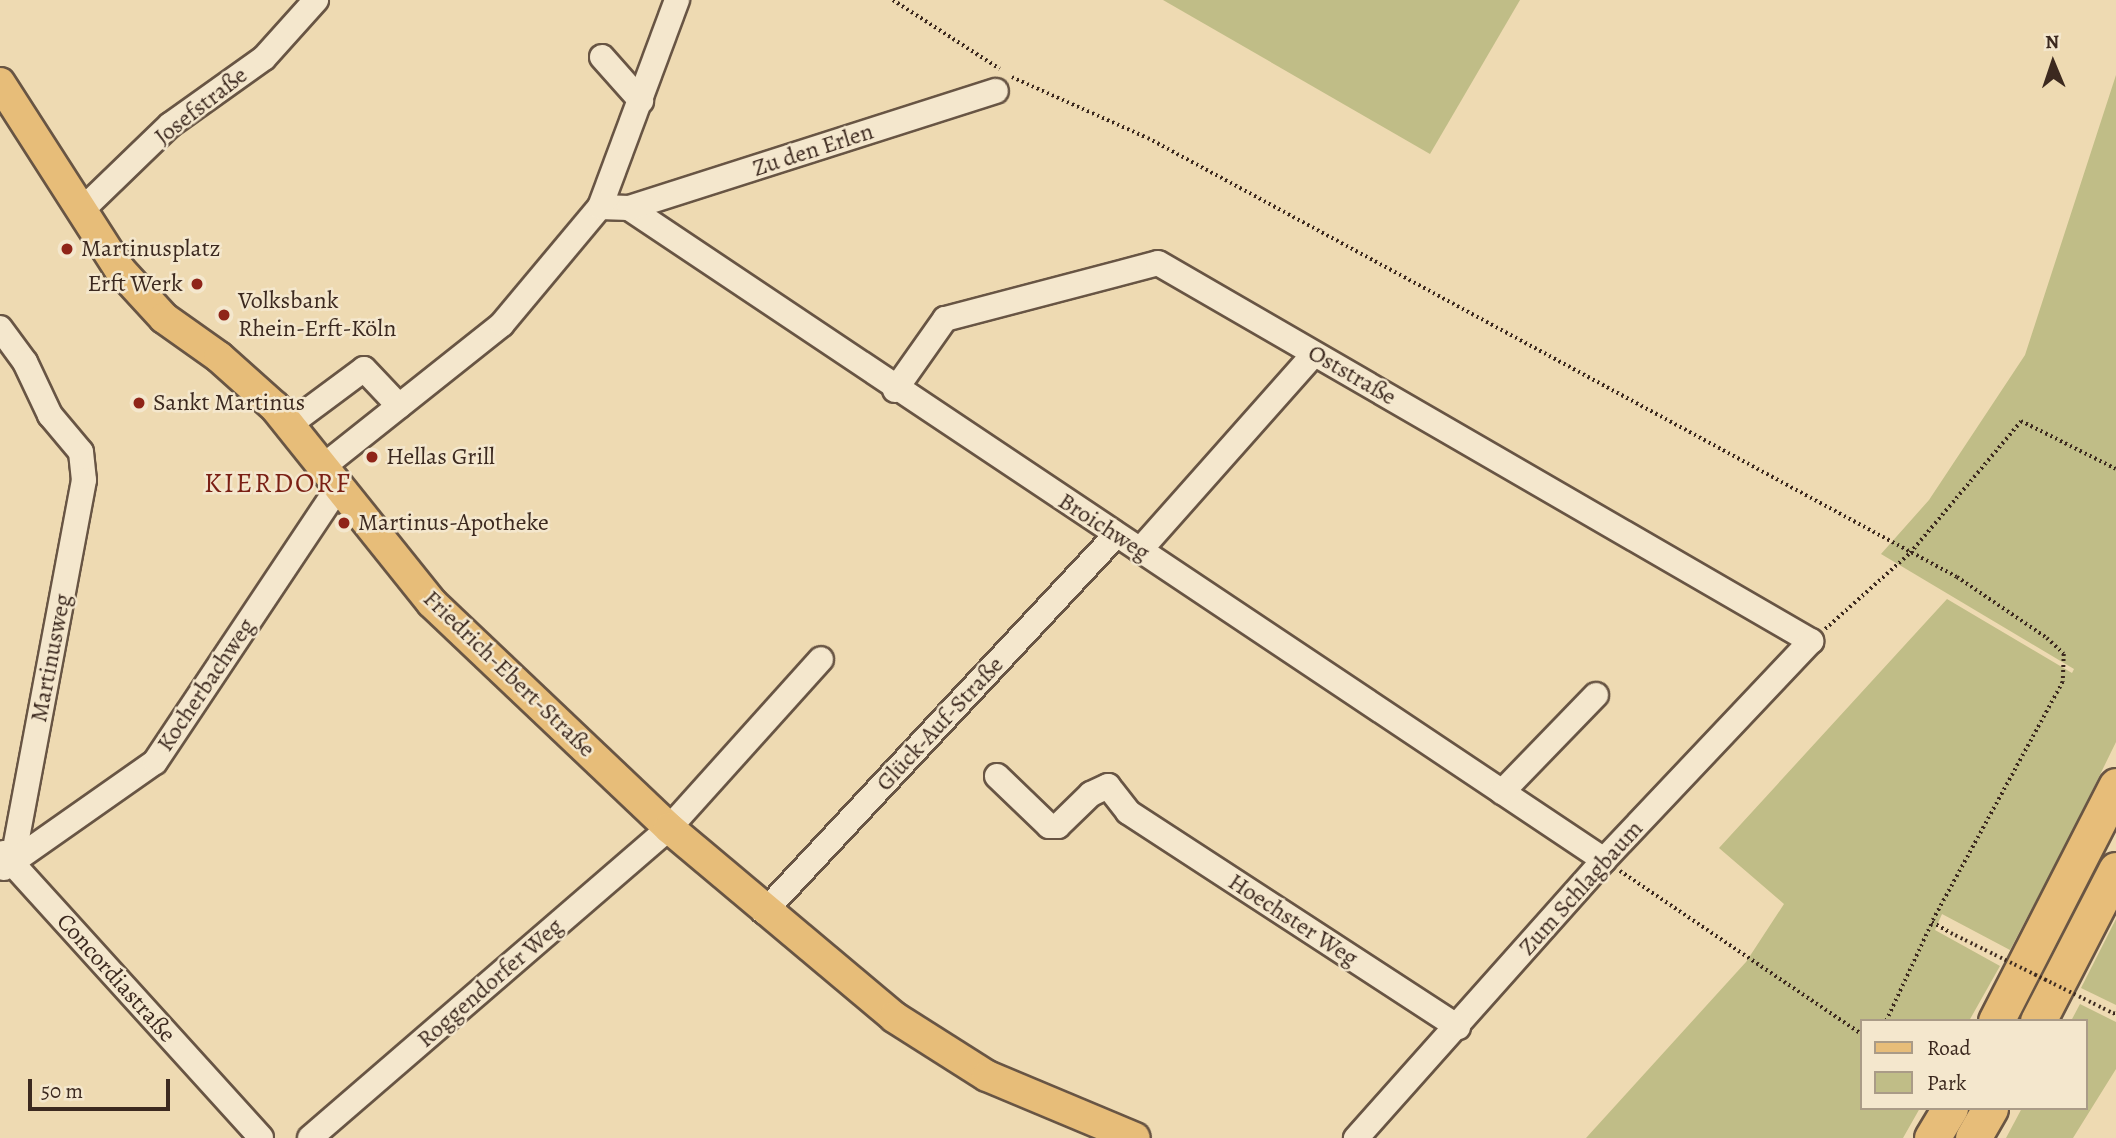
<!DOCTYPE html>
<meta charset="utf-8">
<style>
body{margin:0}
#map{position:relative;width:2116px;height:1138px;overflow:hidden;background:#eedab2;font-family:Alegreya,serif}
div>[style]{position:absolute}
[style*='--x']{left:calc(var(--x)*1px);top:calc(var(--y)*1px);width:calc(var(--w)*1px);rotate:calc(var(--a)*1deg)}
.green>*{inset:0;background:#c0bd87}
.path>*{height:3.5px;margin-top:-1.75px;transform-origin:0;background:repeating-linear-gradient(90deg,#3c291f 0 2px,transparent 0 5.5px)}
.roads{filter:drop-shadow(2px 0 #685544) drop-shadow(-2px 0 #685544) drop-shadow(0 2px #685544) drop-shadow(0 -2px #685544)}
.minor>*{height:24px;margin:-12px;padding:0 12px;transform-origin:12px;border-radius:12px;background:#f4e7cd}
.major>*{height:30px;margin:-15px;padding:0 15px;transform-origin:15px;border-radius:15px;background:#e7bd79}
.highway>*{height:35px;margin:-17.5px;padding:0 17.5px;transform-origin:17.5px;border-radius:17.5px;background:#e7bd79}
.path-bridge>*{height:3.5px;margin-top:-1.75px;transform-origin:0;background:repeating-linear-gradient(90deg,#3c291f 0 2px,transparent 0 5.5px)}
.dots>*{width:19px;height:19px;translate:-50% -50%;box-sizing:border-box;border:4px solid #f4e7cd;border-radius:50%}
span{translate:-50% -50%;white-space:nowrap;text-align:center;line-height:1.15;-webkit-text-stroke:5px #f4e7cd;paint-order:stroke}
.street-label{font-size:24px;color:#3c291f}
.poi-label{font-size:24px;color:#3c291f}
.left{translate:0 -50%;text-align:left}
.right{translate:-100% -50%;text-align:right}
.quarter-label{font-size:28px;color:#7a1f14;letter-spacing:2px}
.legend{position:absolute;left:1860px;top:1019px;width:228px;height:91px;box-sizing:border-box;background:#f4e7cd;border:2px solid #aa9b87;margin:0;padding:9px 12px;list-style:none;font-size:21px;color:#3c291f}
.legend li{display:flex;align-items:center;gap:14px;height:35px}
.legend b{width:35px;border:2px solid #aa9b87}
.north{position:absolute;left:2018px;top:28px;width:70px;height:70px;-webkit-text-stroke:5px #f4e7cd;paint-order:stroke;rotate:358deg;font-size:19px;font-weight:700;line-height:28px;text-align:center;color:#3c291f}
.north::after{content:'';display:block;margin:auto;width:24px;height:32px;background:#3c291f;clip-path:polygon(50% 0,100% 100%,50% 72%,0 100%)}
.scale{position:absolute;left:28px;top:1079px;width:142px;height:32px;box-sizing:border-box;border:4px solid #3c291f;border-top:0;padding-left:9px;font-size:21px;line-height:24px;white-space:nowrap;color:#3c291f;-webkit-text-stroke:5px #f4e7cd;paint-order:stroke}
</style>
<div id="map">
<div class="green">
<div style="clip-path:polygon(1163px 0,1520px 0,1430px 154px)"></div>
<div style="clip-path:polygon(2116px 75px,2116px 742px,2071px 834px,2010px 950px,1942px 914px,1935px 930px,2000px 966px,1969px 1021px,1862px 1021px,1862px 1108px,1920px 1108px,1903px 1138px,1586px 1138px,1746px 962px,1784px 904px,1719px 848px,1947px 599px,2072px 673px,2074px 669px,1881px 554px,1929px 500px,2025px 355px)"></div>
<div style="clip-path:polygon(2116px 919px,2116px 1005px,2081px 988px)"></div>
<div style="clip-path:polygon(2080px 1004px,2116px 1022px,2116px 1069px,2073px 1138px,2006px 1138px,2022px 1108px,2086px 1108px,2086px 1021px,2071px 1021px)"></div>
</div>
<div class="path">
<div style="--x:893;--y:0;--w:127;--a:32.8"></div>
<div style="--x:1012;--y:77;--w:149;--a:24.2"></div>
<div style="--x:1148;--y:138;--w:920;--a:28.49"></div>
<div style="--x:1957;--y:577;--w:109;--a:34.1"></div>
<div style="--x:2047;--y:638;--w:23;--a:43"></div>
<div style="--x:2064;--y:654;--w:28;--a:92"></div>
<div style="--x:2063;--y:682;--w:273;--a:118.6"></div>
<div style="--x:1825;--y:629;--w:114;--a:-41.8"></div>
<div style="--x:1910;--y:553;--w:172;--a:-49.9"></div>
<div style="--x:2021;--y:421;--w:106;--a:26.8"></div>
<div style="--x:1620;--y:871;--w:292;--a:34"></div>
<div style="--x:2113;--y:1013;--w:3;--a:18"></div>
<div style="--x:1886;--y:1021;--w:109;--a:-65.1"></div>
<div style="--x:1932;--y:922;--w:22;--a:30"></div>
</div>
<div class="roads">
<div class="minor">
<div style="--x:602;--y:57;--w:59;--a:48.4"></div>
<div style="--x:600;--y:207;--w:29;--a:2"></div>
<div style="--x:629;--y:208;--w:1173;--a:33.77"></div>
<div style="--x:629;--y:208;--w:385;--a:-17.7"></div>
<div style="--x:83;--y:209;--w:121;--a:-44"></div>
<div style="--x:170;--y:125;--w:115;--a:-35.5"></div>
<div style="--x:264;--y:58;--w:78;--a:-48.1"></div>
<div style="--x:0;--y:328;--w:42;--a:53.7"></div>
<div style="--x:25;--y:362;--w:59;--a:64.7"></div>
<div style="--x:50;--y:415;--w:48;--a:50"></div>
<div style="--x:81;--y:452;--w:28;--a:84"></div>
<div style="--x:84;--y:480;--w:390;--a:100.6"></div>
<div style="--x:895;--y:390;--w:87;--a:-54.8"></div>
<div style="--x:945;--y:319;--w:220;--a:-14.7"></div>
<div style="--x:1158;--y:263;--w:755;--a:30.07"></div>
<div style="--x:1811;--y:641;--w:301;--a:133.4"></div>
<div style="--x:1604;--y:860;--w:373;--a:131.7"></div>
<div style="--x:290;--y:424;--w:92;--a:-36.6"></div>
<div style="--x:364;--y:369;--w:51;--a:46.6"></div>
<div style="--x:325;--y:465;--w:226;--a:-38.5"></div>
<div style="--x:502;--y:324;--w:153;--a:-50.1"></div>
<div style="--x:600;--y:207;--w:221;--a:-69.6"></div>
<div style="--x:1140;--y:550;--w:262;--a:-48.4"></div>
<div style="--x:997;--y:776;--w:72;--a:43.9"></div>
<div style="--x:1049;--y:826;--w:9;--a:0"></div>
<div style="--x:1058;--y:826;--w:46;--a:-44.1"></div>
<div style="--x:1091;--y:794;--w:19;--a:-25"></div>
<div style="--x:1108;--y:786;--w:33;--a:52"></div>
<div style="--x:1128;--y:812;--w:394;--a:33.1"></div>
<div style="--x:1502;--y:792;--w:135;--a:-45.9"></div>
<div style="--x:3;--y:853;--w:384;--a:47.8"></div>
<div style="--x:4;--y:868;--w:184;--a:-35.1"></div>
<div style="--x:155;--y:762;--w:333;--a:-56.3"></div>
<div style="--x:764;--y:912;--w:516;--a:-46.96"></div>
<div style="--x:310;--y:1138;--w:474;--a:-40.8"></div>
<div style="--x:669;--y:828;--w:227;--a:-48"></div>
</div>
<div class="major">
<div style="--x:0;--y:83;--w:222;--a:57.3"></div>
<div style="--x:120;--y:270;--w:65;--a:47.5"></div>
<div style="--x:164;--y:318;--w:67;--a:35.3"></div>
<div style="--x:219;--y:357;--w:75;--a:41.8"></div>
<div style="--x:275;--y:407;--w:251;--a:51.3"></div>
<div style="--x:432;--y:603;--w:327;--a:43.5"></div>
<div style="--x:669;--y:828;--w:294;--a:40"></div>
<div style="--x:894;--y:1017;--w:110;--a:32.4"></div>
<div style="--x:987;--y:1076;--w:160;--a:22.7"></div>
</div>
<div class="highway">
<div style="--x:1996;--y:1021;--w:264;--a:-62.9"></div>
<div style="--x:2038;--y:1021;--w:170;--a:-62.7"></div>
<div style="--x:1932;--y:1138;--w:35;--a:-59"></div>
<div style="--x:1973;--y:1138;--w:34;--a:-60"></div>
</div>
</div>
<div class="path-bridge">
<div style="--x:1951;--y:933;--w:181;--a:26.3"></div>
</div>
<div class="dots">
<div style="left:67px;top:249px;background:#8f2418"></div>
<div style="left:197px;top:284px;background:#8f2418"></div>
<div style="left:224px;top:315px;background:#8f2418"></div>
<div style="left:139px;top:403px;background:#8f2418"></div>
<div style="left:372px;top:457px;background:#8f2418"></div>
<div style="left:344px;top:523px;background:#8f2418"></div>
</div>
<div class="street-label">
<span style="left:201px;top:106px;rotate:-38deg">Josefstraße</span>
<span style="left:813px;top:150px;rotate:-18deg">Zu den Erlen</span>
<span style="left:1352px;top:375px;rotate:30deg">Oststraße</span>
<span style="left:1104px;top:527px;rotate:33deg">Broichweg</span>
<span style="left:51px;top:658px;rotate:-79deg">Martinusweg</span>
<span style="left:509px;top:674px;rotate:44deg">Friedrich-Ebert-Straße</span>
<span style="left:206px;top:685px;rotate:-56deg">Kocherbachweg</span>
<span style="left:940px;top:724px;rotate:-47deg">Glück-Auf-Straße</span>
<span style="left:1581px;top:888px;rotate:-48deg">Zum Schlagbaum</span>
<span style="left:1293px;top:920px;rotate:33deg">Hoechster Weg</span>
<span style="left:116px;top:978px;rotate:48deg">Concordiastraße</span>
<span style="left:490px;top:983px;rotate:-41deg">Roggendorfer Weg</span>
</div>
<div class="poi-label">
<span class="left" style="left:81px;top:249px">Martinusplatz</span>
<span class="right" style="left:183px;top:284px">Erft Werk</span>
<span class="left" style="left:238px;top:315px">Volksbank<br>Rhein-Erft-Köln</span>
<span class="left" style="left:153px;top:403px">Sankt Martinus</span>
<span class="left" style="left:386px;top:457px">Hellas Grill</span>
<span class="left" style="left:358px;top:523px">Martinus-Apotheke</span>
</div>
<div class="quarter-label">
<span style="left:278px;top:483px">KIERDORF</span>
</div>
<ul class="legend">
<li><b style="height:9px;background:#e7bd79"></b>Road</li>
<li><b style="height:19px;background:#c0bd87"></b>Park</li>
</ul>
<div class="north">N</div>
<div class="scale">50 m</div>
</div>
